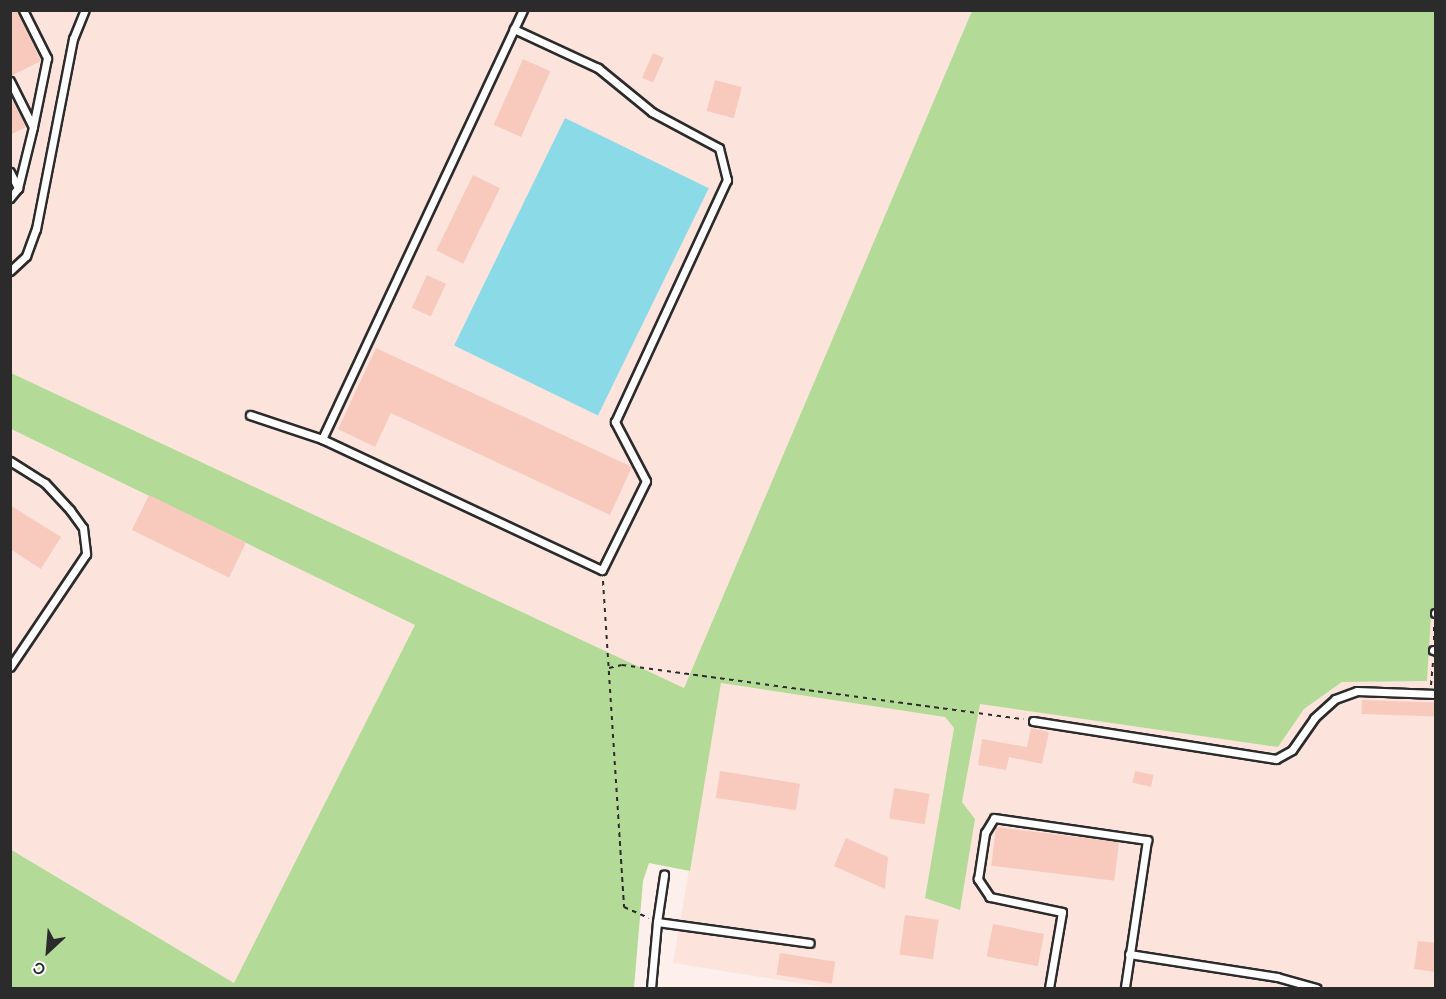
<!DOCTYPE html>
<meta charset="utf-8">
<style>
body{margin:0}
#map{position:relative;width:1446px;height:999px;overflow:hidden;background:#fdefeb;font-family:"Balsamiq Sans",sans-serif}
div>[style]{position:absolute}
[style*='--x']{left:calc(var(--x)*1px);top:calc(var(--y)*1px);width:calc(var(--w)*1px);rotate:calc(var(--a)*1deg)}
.built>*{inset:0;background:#fce4dd}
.green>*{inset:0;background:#b3da96}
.water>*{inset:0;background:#8bdae8;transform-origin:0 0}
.building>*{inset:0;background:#f8cabd;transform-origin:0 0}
.path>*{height:2px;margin-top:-1px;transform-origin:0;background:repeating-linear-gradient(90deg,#2b2b2b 0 4.5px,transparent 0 9px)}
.roads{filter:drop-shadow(2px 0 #2b2b2b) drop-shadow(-2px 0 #2b2b2b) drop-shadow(0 2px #2b2b2b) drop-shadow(0 -2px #2b2b2b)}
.service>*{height:7px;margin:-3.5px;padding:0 3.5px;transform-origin:3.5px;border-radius:3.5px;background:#fff}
span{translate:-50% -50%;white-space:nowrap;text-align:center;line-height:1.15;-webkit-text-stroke:5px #fff;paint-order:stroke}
.frame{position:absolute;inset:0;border:12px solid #2b2b2b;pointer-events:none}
.north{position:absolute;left:18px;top:921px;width:60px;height:60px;-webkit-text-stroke:4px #fff;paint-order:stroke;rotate:206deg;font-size:16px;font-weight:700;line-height:24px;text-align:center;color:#2b2b2b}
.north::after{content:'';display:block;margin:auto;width:21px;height:27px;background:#2b2b2b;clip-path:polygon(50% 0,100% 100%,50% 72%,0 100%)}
</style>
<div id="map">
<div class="built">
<div style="clip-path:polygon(10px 11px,972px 11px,684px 688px,11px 373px)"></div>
<div style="clip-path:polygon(10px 429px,415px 625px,234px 983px,11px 849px)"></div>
<div style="clip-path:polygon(1435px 613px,1435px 988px,829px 988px,673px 963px,721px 683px,945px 717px,954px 728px,925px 898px,959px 910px,975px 819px,962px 802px,979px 704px,1278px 747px,1304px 709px,1342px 682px,1427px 681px,1431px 616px)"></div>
</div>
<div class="green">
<div style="clip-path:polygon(972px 11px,1435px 11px,1436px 613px,1431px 616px,1427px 681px,1342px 682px,1304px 709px,1278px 747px,980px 704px,962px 802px,975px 819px,960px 910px,925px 898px,954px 728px,945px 717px,721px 683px,690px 871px,649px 863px,643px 881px,634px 988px,11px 988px,10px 849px,234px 983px,415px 625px,11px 429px,11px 373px,684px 688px)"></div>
</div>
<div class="water">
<div style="left:565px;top:118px;width:160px;height:253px;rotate:26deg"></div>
</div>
<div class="building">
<div style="clip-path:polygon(10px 10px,17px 10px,41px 61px,11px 76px)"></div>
<div style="left:653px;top:53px;width:12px;height:27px;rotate:24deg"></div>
<div style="left:523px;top:59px;width:30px;height:72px;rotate:24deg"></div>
<div style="left:715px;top:80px;width:28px;height:32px;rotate:15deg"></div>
<div style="clip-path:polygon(10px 96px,26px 127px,10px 135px)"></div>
<div style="left:473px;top:175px;width:30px;height:84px;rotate:26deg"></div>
<div style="left:427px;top:275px;width:21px;height:36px;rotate:25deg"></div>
<div style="clip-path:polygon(376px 348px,632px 467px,610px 515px,391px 413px,375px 447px,338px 429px)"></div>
<div style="left:149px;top:495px;width:108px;height:39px;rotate:26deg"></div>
<div style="clip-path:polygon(10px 505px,61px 537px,41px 569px,10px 549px)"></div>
<div style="left:1362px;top:700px;width:74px;height:14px;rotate:2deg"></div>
<div style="clip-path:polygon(1031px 728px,1049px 732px,1042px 764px,1009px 757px,1006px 770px,978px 765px,982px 739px,1027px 747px)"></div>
<div style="left:720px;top:771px;width:81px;height:27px;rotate:9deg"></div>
<div style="left:1135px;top:771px;width:19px;height:12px;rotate:12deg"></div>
<div style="left:894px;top:788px;width:36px;height:31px;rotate:9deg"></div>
<div style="left:996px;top:827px;width:124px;height:39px;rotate:7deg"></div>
<div style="clip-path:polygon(846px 838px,888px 857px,885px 889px,834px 866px)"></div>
<div style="left:905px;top:915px;width:34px;height:40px;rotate:8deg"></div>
<div style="left:993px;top:924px;width:52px;height:33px;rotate:11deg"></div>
<div style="clip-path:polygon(1418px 941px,1436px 943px,1436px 972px,1414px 969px)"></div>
<div style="left:780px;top:953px;width:56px;height:22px;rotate:9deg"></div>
</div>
<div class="path">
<div style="--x:603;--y:581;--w:327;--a:86.3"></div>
<div style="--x:624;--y:907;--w:27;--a:24"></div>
<div style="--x:1434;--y:640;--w:18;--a:-90"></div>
<div style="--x:609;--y:668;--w:13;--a:-13"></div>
<div style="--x:622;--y:665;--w:405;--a:7.7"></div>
<div style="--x:1431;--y:685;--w:24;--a:-85"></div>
</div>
<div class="roads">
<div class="service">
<div style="--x:23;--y:10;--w:54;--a:63.4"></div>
<div style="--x:47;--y:58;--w:70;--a:101.5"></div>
<div style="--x:10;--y:81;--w:51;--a:63.4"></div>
<div style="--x:33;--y:127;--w:63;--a:103.8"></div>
<div style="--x:10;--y:172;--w:18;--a:63"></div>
<div style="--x:18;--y:188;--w:13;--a:129"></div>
<div style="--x:10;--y:271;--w:22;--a:-43"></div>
<div style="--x:26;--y:256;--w:29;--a:-70"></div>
<div style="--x:36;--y:229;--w:194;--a:-79"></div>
<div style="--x:73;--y:39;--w:31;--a:-68"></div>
<div style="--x:250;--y:415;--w:76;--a:18.4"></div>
<div style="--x:322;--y:439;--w:309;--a:25.1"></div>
<div style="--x:602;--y:570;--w:99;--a:-63.7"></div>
<div style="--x:646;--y:481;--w:67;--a:-117.7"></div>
<div style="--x:615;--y:422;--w:267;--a:-65.2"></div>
<div style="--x:727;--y:180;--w:33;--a:-104"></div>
<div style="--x:719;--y:148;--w:76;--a:-151.8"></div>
<div style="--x:652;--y:112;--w:70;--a:-140.8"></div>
<div style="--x:598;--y:68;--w:93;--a:-155.1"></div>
<div style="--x:322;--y:439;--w:474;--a:-64.9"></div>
<div style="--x:10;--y:461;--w:41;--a:32.2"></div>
<div style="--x:45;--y:483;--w:37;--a:47"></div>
<div style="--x:70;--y:510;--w:22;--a:54"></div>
<div style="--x:83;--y:528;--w:26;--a:83"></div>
<div style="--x:86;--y:554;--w:136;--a:123.9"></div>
<div style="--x:1435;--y:613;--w:1;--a:0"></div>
<div style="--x:1433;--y:650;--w:3;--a:18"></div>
<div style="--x:1033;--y:721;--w:246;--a:8.9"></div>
<div style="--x:1276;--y:759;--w:18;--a:-29"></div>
<div style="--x:1292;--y:750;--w:39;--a:-55"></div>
<div style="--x:1314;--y:718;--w:28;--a:-42"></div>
<div style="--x:1335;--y:699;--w:23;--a:-20"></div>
<div style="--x:1357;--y:691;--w:79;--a:2.2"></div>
<div style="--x:657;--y:922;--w:48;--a:-81.5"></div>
<div style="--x:1129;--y:954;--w:150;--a:8.8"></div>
<div style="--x:1277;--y:977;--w:41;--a:15.8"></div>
<div style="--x:651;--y:988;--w:66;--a:-84.8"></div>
<div style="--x:657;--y:922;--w:154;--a:7.8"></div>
<div style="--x:1049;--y:988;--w:77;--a:-80.3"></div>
<div style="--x:1062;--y:912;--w:74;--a:-168.2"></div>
<div style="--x:990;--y:897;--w:22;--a:-124"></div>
<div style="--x:978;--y:879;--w:47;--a:-81.3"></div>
<div style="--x:985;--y:833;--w:17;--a:-59"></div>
<div style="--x:994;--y:818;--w:155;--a:8.2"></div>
<div style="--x:1147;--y:840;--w:150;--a:98.5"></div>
</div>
</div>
<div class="frame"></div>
<div class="north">С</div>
</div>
